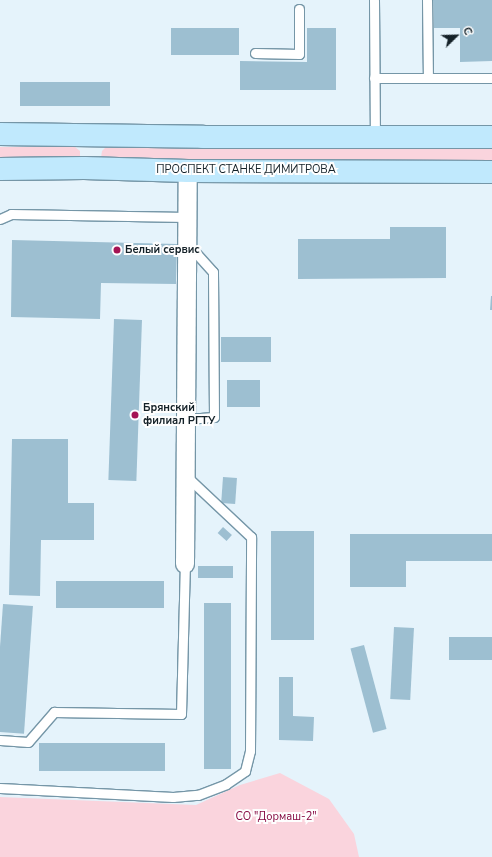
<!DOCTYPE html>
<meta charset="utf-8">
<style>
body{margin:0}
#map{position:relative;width:492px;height:857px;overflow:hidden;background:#e5f3fb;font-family:"Nunito Sans",sans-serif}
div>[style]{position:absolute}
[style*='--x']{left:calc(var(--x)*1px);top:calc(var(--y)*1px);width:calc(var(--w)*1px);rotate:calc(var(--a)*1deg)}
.green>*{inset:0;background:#fad4dd}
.building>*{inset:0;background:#9dbfd1;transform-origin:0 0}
.roads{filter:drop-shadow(1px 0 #7596a7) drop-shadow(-1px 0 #7596a7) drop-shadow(0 1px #7596a7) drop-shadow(0 -1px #7596a7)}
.service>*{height:9px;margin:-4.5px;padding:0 4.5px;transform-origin:4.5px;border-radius:4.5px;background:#fff}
.minor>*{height:18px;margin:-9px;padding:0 9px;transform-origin:9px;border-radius:9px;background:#fff}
.primary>*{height:22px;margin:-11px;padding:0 11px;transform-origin:11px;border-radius:11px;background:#c0e9fd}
.dots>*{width:11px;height:11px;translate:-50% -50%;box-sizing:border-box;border:2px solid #fefefe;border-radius:50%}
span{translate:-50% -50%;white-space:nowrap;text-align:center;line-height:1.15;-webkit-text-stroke:4px #fefefe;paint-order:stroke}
.street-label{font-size:11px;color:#142128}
.poi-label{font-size:11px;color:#142128;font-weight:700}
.left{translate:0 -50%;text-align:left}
.park-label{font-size:11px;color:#850841}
.north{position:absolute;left:436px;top:16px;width:40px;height:40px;-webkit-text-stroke:3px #fefefe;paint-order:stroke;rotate:67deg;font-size:11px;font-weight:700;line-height:16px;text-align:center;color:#142128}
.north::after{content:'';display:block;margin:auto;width:14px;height:18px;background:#142128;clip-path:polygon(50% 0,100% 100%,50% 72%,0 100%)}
</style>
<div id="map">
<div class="green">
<div style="clip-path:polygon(0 147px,75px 147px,80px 151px,80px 158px,0 162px)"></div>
<div style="clip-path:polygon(106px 147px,492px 149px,492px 162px,105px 162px,101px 158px,102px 151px)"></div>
<div style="clip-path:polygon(280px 773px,329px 799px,354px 834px,359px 857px,0 857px,0 797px,196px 805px,240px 785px)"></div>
</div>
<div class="building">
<div style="clip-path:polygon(433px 0,492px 0,492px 61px,460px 62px,460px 28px,434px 28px)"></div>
<div style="left:171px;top:28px;width:68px;height:27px"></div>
<div style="clip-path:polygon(307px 28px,336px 28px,336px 90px,240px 90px,240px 61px,307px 62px)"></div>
<div style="left:20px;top:82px;width:90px;height:24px"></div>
<div style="clip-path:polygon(390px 227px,446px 227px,446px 278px,298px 279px,298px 239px,390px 239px)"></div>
<div style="clip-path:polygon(12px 240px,177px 244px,176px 284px,101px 283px,100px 319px,11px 317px)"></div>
<div style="clip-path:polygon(491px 296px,492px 296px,492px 310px,490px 310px)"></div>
<div style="left:114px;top:319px;width:28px;height:161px;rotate:2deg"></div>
<div style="left:271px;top:337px;width:25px;height:50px;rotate:90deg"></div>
<div style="left:227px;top:380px;width:33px;height:27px"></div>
<div style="clip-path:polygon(12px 439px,68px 439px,68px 503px,94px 503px,94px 540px,41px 540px,40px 596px,9px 595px)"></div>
<div style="left:223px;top:477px;width:14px;height:26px;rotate:4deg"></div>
<div style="left:223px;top:527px;width:12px;height:8px;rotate:42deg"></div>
<div style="left:271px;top:531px;width:43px;height:109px"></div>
<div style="clip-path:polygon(350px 534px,492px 534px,492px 561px,406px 561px,406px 587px,350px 587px)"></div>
<div style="left:198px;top:566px;width:35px;height:12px"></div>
<div style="left:56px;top:581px;width:108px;height:27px"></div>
<div style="left:204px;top:603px;width:27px;height:166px"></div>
<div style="left:3px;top:604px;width:30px;height:128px;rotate:4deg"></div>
<div style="left:394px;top:627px;width:20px;height:72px;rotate:3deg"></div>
<div style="left:449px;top:637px;width:43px;height:23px"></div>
<div style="left:364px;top:645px;width:87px;height:14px;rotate:75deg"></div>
<div style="clip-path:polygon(279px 677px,293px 677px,293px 716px,314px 717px,313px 741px,279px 740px)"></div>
<div style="left:39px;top:743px;width:126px;height:28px"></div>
</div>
<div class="roads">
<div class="service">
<div style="--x:374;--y:0;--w:137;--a:89.6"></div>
<div style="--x:427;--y:0;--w:78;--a:89.3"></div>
<div style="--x:255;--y:53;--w:44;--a:1.3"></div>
<div style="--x:299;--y:54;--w:45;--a:-90"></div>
<div style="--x:374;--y:78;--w:118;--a:0"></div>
<div style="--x:0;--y:219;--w:12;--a:-24"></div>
<div style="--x:11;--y:214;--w:176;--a:1"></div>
<div style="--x:186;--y:419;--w:28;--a:-4"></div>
<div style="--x:214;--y:417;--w:145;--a:-90.4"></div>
<div style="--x:213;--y:272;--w:36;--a:-132"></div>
<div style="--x:0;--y:740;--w:28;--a:4"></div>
<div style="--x:28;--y:742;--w:40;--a:-49"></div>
<div style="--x:54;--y:712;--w:127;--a:0.9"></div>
<div style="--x:181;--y:714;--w:150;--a:-88.5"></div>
<div style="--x:0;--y:788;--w:173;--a:3"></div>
<div style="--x:173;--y:797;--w:25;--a:-5"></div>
<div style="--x:198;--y:795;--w:30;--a:-21"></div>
<div style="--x:226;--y:784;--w:23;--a:-34"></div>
<div style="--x:245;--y:771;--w:21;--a:-76"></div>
<div style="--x:250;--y:751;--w:214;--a:-89.7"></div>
<div style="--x:251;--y:537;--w:89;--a:-136.8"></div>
</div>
<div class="minor">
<div style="--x:185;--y:564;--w:393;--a:-89.6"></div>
</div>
<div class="primary">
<div style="--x:0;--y:134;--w:203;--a:0.8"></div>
<div style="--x:203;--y:137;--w:289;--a:0"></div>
<div style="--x:0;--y:169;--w:84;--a:-0.7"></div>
<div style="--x:84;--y:168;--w:104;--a:1.7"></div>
<div style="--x:188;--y:171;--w:304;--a:0.2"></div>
</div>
</div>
<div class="dots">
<div style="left:117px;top:250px;background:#a51454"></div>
<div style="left:135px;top:415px;background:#a51454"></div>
</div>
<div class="street-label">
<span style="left:246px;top:170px">ПРОСПЕКТ СТАНКЕ ДИМИТРОВА</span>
</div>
<div class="poi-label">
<span class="left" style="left:125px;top:250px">Белый сервис</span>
<span class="left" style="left:143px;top:415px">Брянский<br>филиал РГТУ</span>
</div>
<div class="park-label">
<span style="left:276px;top:817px">СО "Дормаш-2"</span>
</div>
<div class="north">С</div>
</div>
